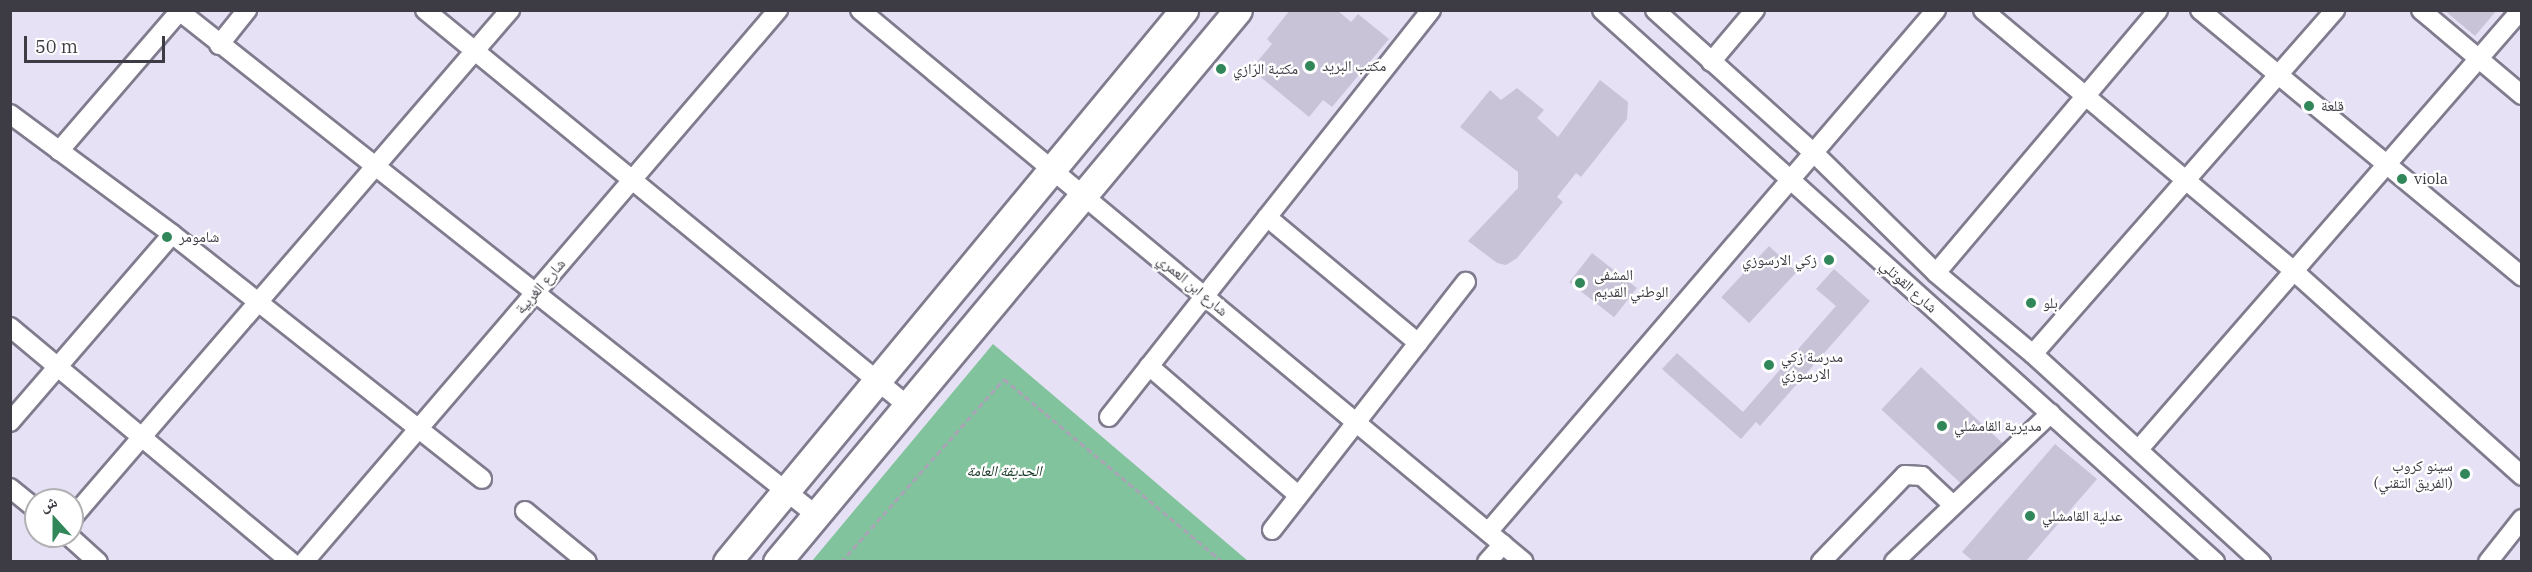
<!DOCTYPE html>
<meta charset="utf-8">
<style>
body{margin:0}
#map{position:relative;width:2532px;height:572px;overflow:hidden;background:#e7e1f6;font-family:"IBM Plex Serif","Noto Naskh Arabic",serif}
div>[style]{position:absolute}
[style*='--x']{left:calc(var(--x)*1px);top:calc(var(--y)*1px);width:calc(var(--w)*1px);rotate:calc(var(--a)*1deg)}
.green>*{inset:0;background:#81c39c}
.building>*{inset:0;background:#c9c3d8;transform-origin:0 0}
.path>*{height:3px;margin-top:-1.5px;transform-origin:0;background:repeating-linear-gradient(90deg,#a9a4b5 0 6px,transparent 0 9px)}
.roads{filter:drop-shadow(2px 0 #817b8e) drop-shadow(-2px 0 #817b8e) drop-shadow(0 2px #817b8e) drop-shadow(0 -2px #817b8e)}
.minor>*{height:18px;margin:-9px;padding:0 9px;transform-origin:9px;border-radius:9px;background:#fff}
.highway>*{height:27px;margin:-13.5px;padding:0 13.5px;transform-origin:13.5px;border-radius:13.5px;background:#fff}
.dots>*{width:16px;height:16px;translate:-50% -50%;box-sizing:border-box;border:3px solid #fff;border-radius:50%}
span{translate:-50% -50%;white-space:nowrap;text-align:center;line-height:1.15;-webkit-text-stroke:4.5px #fff;paint-order:stroke}
.poi-label{font-size:15px;color:#3d3b43}
.left{translate:0 -50%;text-align:left}
.right{translate:-100% -50%;text-align:right}
.street-label{font-size:15px;color:#3d3b43}
.park-label{font-size:15px;color:#153523;font-style:italic}
.frame{position:absolute;inset:0;border:12px solid #3d3b43;pointer-events:none}
.north{position:absolute;left:24px;top:488px;width:60px;height:60px;box-sizing:border-box;background:#fff;border:2px solid #b1b1b4;border-radius:50%;rotate:339deg;font-size:16px;font-weight:700;line-height:24px;text-align:center;color:#3d3b43}
.north::after{content:'';display:block;margin:auto;width:21px;height:27px;background:#31875a;clip-path:polygon(50% 0,100% 100%,50% 72%,0 100%)}
.scale{position:absolute;left:24px;top:36px;width:141px;height:27px;box-sizing:border-box;border:3px solid #3d3b43;border-top:0;padding-left:8px;font-size:18px;line-height:21px;white-space:nowrap;color:#3d3b43;-webkit-text-stroke:4px #fff;paint-order:stroke}
</style>
<div id="map">
<div class="green">
<div style="clip-path:polygon(993px 344px,1248px 561px,812px 561px)"></div>
</div>
<div class="building">
<div style="clip-path:polygon(1290px 10px,1337px 10px,1351px 22px,1358px 14px,1389px 39px,1332px 107px,1323px 100px,1309px 117px,1251px 69px,1272px 44px,1267px 39px)"></div>
<div style="clip-path:polygon(2444px 10px,2497px 10px,2475px 36px)"></div>
<div style="clip-path:polygon(1600px 80px,1628px 102px,1627px 119px,1581px 177px,1576px 173px,1557px 197px,1563px 202px,1517px 258px,1506px 265px,1497px 263px,1468px 241px,1518px 188px,1518px 172px,1460px 127px,1490px 90px,1501px 100px,1517px 88px,1544px 110px,1537px 118px,1558px 137px)"></div>
<div style="left:1769px;top:246px;width:38px;height:70px;rotate:43deg"></div>
<div style="left:1592px;top:253px;width:57px;height:37px;rotate:38deg"></div>
<div style="clip-path:polygon(1834px 269px,1870px 301px,1760px 426px,1756px 422px,1741px 439px,1662px 369px,1677px 353px,1743px 412px,1836px 306px,1816px 289px)"></div>
<div style="left:1921px;top:367px;width:112px;height:58px;rotate:43deg"></div>
<div style="clip-path:polygon(2055px 444px,2097px 479px,2026px 561px,1973px 561px,1962px 552px)"></div>
</div>
<div class="path">
<div style="--x:841;--y:562;--w:245;--a:-48.3"></div>
<div style="--x:1004;--y:379;--w:285;--a:39.9"></div>
</div>
<div class="roads">
<div class="minor">
<div style="--x:178;--y:10;--w:814;--a:38.36"></div>
<div style="--x:425;--y:10;--w:625;--a:39.35"></div>
<div style="--x:860;--y:10;--w:863;--a:39.74"></div>
<div style="--x:1602;--y:10;--w:825;--a:42"></div>
<div style="--x:1655;--y:10;--w:214;--a:42"></div>
<div style="--x:1814;--y:153;--w:171;--a:44.5"></div>
<div style="--x:1936;--y:273;--w:126;--a:39.9"></div>
<div style="--x:2033;--y:354;--w:309;--a:42.4"></div>
<div style="--x:1983;--y:10;--w:409;--a:40"></div>
<div style="--x:2296;--y:273;--w:304;--a:41.9"></div>
<div style="--x:2200;--y:10;--w:418;--a:39.6"></div>
<div style="--x:2421;--y:10;--w:132;--a:40.1"></div>
<div style="--x:219;--y:45;--w:45;--a:-51.3"></div>
<div style="--x:1711;--y:62;--w:68;--a:-49.8"></div>
<div style="--x:10;--y:114;--w:202;--a:36.5"></div>
<div style="--x:172;--y:234;--w:395;--a:38.3"></div>
<div style="--x:59;--y:151;--w:184;--a:-49.2"></div>
<div style="--x:1267;--y:217;--w:197;--a:39.8"></div>
<div style="--x:1936;--y:273;--w:344;--a:-49.8"></div>
<div style="--x:10;--y:327;--w:366;--a:39.9"></div>
<div style="--x:2033;--y:354;--w:458;--a:-48.7"></div>
<div style="--x:1149;--y:366;--w:197;--a:40.9"></div>
<div style="--x:1109;--y:417;--w:519;--a:-51.65"></div>
<div style="--x:10;--y:422;--w:248;--a:-49.2"></div>
<div style="--x:2139;--y:449;--w:582;--a:-48.97"></div>
<div style="--x:10;--y:488;--w:33;--a:39"></div>
<div style="--x:525;--y:511;--w:80;--a:39.4"></div>
<div style="--x:72;--y:518;--w:671;--a:-49.23"></div>
<div style="--x:1272;--y:530;--w:315;--a:-52"></div>
<div style="--x:1488;--y:532;--w:688;--a:-49.36"></div>
<div style="--x:69;--y:536;--w:39;--a:42"></div>
<div style="--x:304;--y:562;--w:728;--a:-49.35"></div>
<div style="--x:1487;--y:562;--w:24;--a:-48"></div>
<div style="--x:1821;--y:562;--w:121;--a:-46"></div>
<div style="--x:1905;--y:475;--w:17;--a:3"></div>
<div style="--x:1922;--y:476;--w:42;--a:43.1"></div>
<div style="--x:1894;--y:562;--w:216;--a:-43.5"></div>
<div style="--x:2488;--y:562;--w:55;--a:-51.7"></div>
</div>
<div class="highway">
<div style="--x:727;--y:562;--w:717;--a:-50.38"></div>
<div style="--x:777;--y:562;--w:719;--a:-50.13"></div>
</div>
</div>
<div class="dots">
<div style="left:1310px;top:66px;background:#31875a"></div>
<div style="left:1221px;top:69px;background:#31875a"></div>
<div style="left:2309px;top:106px;background:#31875a"></div>
<div style="left:2402px;top:179px;background:#31875a"></div>
<div style="left:167px;top:237px;background:#31875a"></div>
<div style="left:1829px;top:260px;background:#31875a"></div>
<div style="left:1580px;top:283px;background:#31875a"></div>
<div style="left:2031px;top:303px;background:#31875a"></div>
<div style="left:1769px;top:365px;background:#31875a"></div>
<div style="left:1942px;top:426px;background:#31875a"></div>
<div style="left:2465px;top:474px;background:#31875a"></div>
<div style="left:2030px;top:516px;background:#31875a"></div>
</div>
<div class="poi-label">
<span class="left" style="left:1322px;top:66px">مكتب البريد</span>
<span class="left" style="left:1233px;top:69px">مكتبة الرّازي</span>
<span class="left" style="left:2321px;top:106px">قلعة</span>
<span class="left" style="left:2414px;top:179px">viola</span>
<span class="left" style="left:179px;top:237px">شامومر</span>
<span class="right" style="left:1817px;top:260px">زكي الارسوزي</span>
<span class="left" style="left:1594px;top:283px">المشفى<br>الوطني القديم</span>
<span class="left" style="left:2043px;top:303px">بلو</span>
<span class="left" style="left:1781px;top:365px">مدرسة زكي<br>الارسوزي</span>
<span class="left" style="left:1954px;top:426px">مديرية القامشلي</span>
<span class="right" style="left:2453px;top:474px">سينو كروب<br>(الفريق التقني)</span>
<span class="left" style="left:2042px;top:516px">عدلية القامشلي</span>
</div>
<div class="street-label">
<span style="left:1193px;top:285px;rotate:40deg">شارع ابن العمري</span>
<span style="left:540px;top:286px;rotate:-49deg">شارع الغربية</span>
<span style="left:1909px;top:286px;rotate:42deg">شارع القوتلي</span>
</div>
<div class="park-label">
<span style="left:1004px;top:471px">الحديقة العامة</span>
</div>
<div class="frame"></div>
<div class="north">ش</div>
<div class="scale">50 m</div>
</div>
